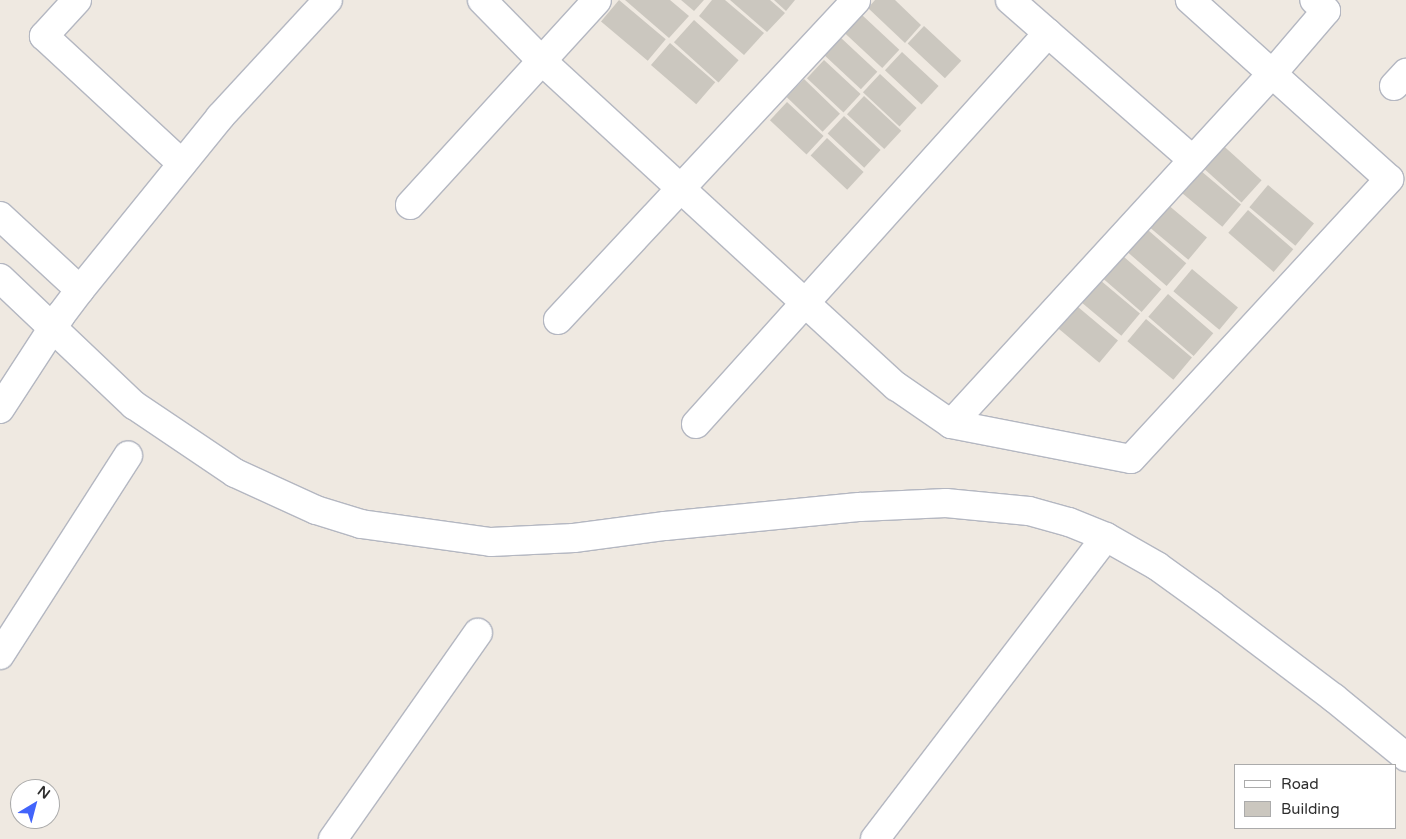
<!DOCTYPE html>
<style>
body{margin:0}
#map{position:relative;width:1406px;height:839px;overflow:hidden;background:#efe9e1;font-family:"Varela Round",sans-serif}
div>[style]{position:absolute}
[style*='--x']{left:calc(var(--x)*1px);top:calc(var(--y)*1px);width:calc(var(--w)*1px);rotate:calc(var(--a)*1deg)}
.building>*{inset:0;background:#cbc7bf;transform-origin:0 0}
.roads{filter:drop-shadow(1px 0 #b4b7c1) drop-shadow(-1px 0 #b4b7c1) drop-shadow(0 1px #b4b7c1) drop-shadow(0 -1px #b4b7c1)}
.minor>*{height:28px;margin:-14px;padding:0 14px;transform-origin:14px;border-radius:14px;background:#fff}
span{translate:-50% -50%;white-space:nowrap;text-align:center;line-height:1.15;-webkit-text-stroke:4px #fff;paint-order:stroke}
.legend{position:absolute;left:1234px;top:764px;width:162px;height:65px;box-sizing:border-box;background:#fff;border:1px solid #ababab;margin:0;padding:6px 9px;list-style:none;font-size:15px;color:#2e2e2e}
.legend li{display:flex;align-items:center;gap:10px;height:25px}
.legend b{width:25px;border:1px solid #ababab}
.north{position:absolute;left:10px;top:779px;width:50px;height:50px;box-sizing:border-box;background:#fff;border:1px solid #ababab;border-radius:50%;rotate:37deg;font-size:14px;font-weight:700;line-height:20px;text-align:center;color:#2e2e2e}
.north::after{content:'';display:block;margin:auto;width:18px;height:22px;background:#4264fb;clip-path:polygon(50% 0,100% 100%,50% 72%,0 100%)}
</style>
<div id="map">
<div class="building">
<div style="left:619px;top:0;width:61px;height:28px;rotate:40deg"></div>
<div style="clip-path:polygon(625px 0,670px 0,689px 16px,669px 38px)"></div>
<div style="clip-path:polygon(681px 0,704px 0,694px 11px)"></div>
<div style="clip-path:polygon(712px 0,725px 0,764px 33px,744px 55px,699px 16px)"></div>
<div style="clip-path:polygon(730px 0,770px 0,785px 13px,767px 32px)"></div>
<div style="clip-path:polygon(774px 0,795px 0,786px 11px)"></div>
<div style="clip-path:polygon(875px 0,895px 0,921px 25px,905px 43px,868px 8px)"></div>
<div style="left:862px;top:15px;width:51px;height:25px;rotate:43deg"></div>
<div style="left:694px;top:20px;width:60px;height:30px;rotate:42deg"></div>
<div style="left:924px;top:26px;width:51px;height:24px;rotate:43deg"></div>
<div style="left:840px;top:37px;width:51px;height:24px;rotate:43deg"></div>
<div style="left:670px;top:43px;width:60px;height:29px;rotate:41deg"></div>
<div style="left:902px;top:52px;width:50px;height:25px;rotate:43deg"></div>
<div style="left:824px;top:60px;width:50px;height:25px;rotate:43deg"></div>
<div style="left:880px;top:74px;width:50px;height:25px;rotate:43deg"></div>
<div style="left:804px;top:79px;width:50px;height:25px;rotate:44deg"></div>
<div style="left:864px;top:96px;width:51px;height:25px;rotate:43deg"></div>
<div style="left:787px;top:102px;width:50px;height:25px;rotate:43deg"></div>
<div style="left:844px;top:116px;width:50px;height:24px;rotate:43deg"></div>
<div style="left:827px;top:138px;width:50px;height:24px;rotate:43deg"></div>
<div style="left:1217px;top:140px;width:60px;height:30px;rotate:42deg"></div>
<div style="left:1195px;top:166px;width:60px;height:29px;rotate:40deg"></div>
<div style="left:1268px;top:185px;width:60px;height:29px;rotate:40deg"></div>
<div style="left:1161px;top:199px;width:60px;height:29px;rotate:40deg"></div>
<div style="left:1248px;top:210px;width:60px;height:30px;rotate:41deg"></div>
<div style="left:1141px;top:224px;width:60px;height:30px;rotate:41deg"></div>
<div style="left:1116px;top:250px;width:60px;height:30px;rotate:41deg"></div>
<div style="left:1192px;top:269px;width:60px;height:29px;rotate:40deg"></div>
<div style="left:1094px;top:275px;width:60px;height:29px;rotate:40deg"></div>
<div style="left:1168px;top:294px;width:60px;height:30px;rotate:41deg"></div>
<div style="left:1072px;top:302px;width:60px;height:29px;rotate:40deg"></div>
<div style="left:1146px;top:319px;width:60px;height:29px;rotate:40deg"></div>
</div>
<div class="roads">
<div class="minor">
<div style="--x:77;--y:0;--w:49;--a:132.5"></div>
<div style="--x:44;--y:36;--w:188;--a:42.8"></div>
<div style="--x:482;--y:0;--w:86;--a:45.5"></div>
<div style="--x:542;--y:61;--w:481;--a:42.6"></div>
<div style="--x:896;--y:386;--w:67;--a:34.6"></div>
<div style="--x:951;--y:424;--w:183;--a:11"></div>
<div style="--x:1131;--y:459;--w:381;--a:-47.3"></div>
<div style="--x:1389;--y:179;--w:268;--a:-138"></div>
<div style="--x:1010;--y:0;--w:243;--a:41.2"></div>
<div style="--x:1394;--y:86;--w:18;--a:-47"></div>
<div style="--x:410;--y:205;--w:277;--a:-47.6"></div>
<div style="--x:0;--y:216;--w:109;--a:42.8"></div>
<div style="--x:0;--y:278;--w:185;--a:43.5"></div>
<div style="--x:134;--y:405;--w:122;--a:34"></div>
<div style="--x:235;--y:473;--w:89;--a:24.6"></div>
<div style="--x:316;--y:510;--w:47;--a:17.3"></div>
<div style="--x:361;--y:524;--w:131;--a:7.9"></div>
<div style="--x:491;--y:542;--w:83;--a:-2.8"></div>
<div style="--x:574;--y:538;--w:92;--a:-7.5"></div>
<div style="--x:665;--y:526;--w:196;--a:-5.6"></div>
<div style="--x:860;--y:507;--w:86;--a:-2.7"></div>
<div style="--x:946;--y:503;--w:83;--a:5.5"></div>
<div style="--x:1029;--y:511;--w:41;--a:15.4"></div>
<div style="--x:1069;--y:522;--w:40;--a:22"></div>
<div style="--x:1106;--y:537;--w:59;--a:29.6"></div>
<div style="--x:1157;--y:566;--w:67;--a:35.8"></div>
<div style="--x:1211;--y:605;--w:154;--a:37.1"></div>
<div style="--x:1334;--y:698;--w:93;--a:39.3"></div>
<div style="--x:558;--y:320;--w:437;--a:-47"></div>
<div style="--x:0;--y:409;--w:112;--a:-57"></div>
<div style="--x:61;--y:315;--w:31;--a:-53"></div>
<div style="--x:80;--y:290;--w:223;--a:-51"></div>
<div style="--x:220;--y:117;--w:159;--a:-47.3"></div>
<div style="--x:696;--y:424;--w:526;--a:-48"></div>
<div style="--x:951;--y:424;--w:475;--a:-47.5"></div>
<div style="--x:1272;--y:74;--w:83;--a:-49.4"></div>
<div style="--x:1326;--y:11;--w:16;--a:-137"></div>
<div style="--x:0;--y:655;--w:237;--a:-57.3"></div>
<div style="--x:333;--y:839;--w:252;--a:-54.9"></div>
<div style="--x:875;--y:839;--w:380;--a:-52.6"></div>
</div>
</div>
<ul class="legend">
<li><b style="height:6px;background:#fff"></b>Road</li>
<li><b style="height:14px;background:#cbc7bf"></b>Building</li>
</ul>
<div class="north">N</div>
</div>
